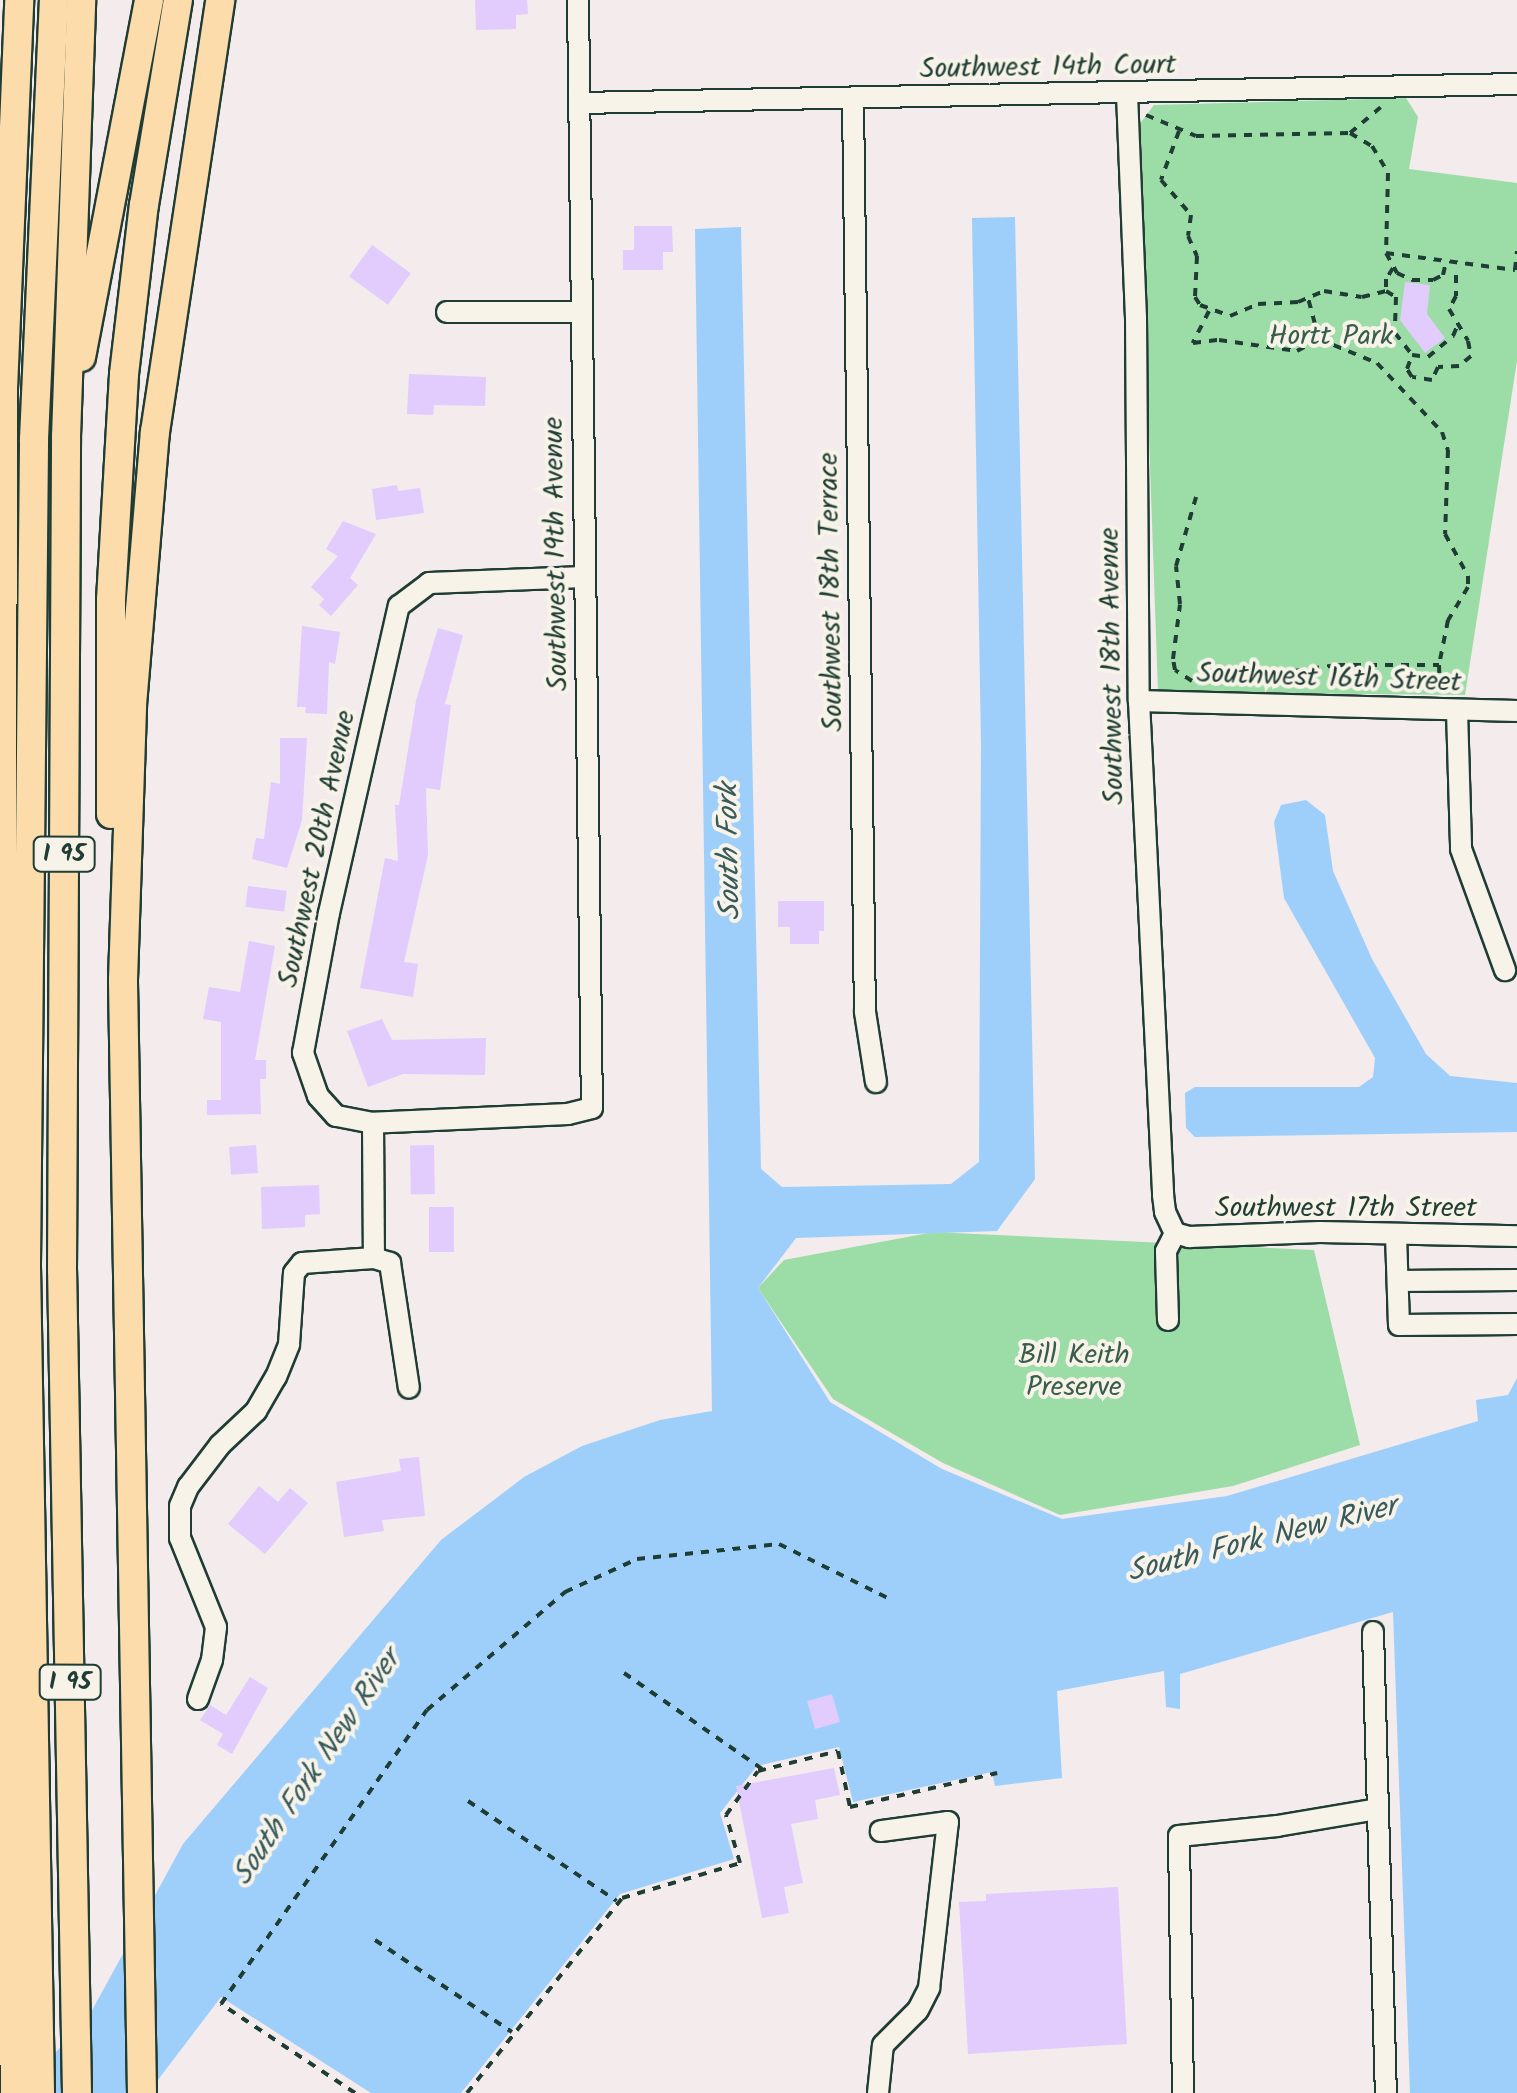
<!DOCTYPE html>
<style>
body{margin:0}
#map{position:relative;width:1517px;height:2093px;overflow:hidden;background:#f3ebec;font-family:Kalam,sans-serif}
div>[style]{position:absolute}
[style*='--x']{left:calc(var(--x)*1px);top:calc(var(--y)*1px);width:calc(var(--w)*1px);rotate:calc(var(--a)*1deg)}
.green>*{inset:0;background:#9cdca6}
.water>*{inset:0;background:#9dcffa}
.building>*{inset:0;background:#e1ccfd;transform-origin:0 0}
.path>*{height:4px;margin-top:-2px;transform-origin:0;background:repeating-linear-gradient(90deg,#1f3d34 0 8px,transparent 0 16px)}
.roads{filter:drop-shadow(2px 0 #1f3d34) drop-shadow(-2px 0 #1f3d34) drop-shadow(0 2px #1f3d34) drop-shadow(0 -2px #1f3d34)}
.minor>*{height:20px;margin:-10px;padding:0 10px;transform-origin:10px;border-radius:10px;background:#f7f3e8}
.highway>*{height:28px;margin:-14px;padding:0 14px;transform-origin:14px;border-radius:14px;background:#fddcac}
span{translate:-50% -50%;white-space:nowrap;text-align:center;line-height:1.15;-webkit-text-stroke:8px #f7f3e8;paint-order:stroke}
.shield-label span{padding:2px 8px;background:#f7f3e8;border:2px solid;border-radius:8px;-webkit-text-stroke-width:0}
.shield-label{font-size:25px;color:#1f3d34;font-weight:700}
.street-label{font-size:28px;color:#1f3d34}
.park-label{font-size:28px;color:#385d4b}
.water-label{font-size:30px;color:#385a5c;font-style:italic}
</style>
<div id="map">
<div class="green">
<div style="clip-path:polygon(1406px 98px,1418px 117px,1409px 169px,1517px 183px,1517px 361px,1465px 695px,1158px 692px,1138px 126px,1154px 105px)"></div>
<div style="clip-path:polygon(934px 1232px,1314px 1250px,1360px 1445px,1233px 1486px,1060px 1515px,943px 1463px,833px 1399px,758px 1288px,784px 1260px)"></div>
</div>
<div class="water">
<div style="clip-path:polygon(1015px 217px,1035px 1179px,997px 1231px,796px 1238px,758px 1288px,830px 1402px,942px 1469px,1062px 1519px,1227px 1496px,1478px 1421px,1476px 1400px,1508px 1395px,1517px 1378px,1517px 2093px,1410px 2093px,1393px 1612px,1180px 1674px,1180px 1709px,1166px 1707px,1164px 1671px,1057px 1691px,1062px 1778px,995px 1786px,992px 1772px,853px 1802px,839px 1747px,757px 1766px,720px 1813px,734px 1859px,620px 1894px,461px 2093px,371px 2093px,221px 1997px,148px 2093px,13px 2093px,84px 2025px,183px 1844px,441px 1540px,524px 1477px,582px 1446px,660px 1420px,712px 1411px,695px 229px,741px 227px,761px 1169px,782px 1187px,951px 1184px,979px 1162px,981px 744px,972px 218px)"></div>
<div style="clip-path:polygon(1306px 800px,1325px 815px,1333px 871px,1372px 959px,1426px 1054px,1450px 1076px,1517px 1083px,1517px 1132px,1195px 1137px,1186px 1128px,1185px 1093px,1195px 1087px,1359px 1087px,1373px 1077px,1375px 1058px,1284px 898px,1274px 822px,1281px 805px)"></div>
</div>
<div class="building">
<div style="clip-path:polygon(475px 0,527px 0,528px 14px,516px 15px,516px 29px,476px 30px)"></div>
<div style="clip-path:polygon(634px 226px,672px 226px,673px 252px,663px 252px,663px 270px,623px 270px,623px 250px,634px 250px)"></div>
<div style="left:372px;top:245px;width:48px;height:39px;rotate:36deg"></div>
<div style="clip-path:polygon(1405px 282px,1430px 285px,1427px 314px,1445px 338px,1425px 353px,1400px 320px)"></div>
<div style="clip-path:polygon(409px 374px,486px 377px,485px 406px,434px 405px,433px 415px,407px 414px)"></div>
<div style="clip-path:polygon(397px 485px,398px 491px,420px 488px,424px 513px,376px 520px,372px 489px)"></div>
<div style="clip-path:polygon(343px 521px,376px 534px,350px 578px,358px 585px,331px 616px,319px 605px,324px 599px,311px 587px,338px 556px,326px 549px)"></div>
<div style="clip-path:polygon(302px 626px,340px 632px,335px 664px,329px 662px,327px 714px,305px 713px,306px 707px,297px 707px)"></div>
<div style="clip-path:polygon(438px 628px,463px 635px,445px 704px,451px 705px,440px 790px,426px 788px,428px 855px,404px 962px,418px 964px,413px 997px,360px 988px,385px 858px,398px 861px,395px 805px,399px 805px,416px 701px)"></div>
<div style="clip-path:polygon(280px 738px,307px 738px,302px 820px,287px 868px,252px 859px,256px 838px,264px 839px,271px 782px,280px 784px)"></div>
<div style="left:248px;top:886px;width:39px;height:21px;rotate:7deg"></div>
<div style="clip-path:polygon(778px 901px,824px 901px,824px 931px,819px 931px,819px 944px,790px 944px,790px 927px,778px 927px)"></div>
<div style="clip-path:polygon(249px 941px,275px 946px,255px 1060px,266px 1060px,266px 1079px,260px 1079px,261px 1114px,207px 1115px,207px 1100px,221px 1100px,221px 1022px,203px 1019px,209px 987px,240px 992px)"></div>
<div style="clip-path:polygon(382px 1019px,392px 1040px,486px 1038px,485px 1075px,403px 1074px,368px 1087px,347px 1031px)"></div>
<div style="left:256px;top:1145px;width:28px;height:27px;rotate:86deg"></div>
<div style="left:434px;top:1145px;width:49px;height:24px;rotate:89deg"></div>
<div style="clip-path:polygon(319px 1185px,320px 1214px,305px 1215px,305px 1227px,262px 1229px,261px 1187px)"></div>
<div style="left:429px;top:1207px;width:25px;height:45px"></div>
<div style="clip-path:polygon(419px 1457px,425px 1516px,382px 1520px,384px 1531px,344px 1537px,336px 1482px,401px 1471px,399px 1459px)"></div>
<div style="clip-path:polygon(259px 1486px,278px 1502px,290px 1488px,308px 1503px,265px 1554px,228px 1524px)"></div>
<div style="clip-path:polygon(250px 1677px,268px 1688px,232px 1754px,217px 1745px,223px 1734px,200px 1720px,210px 1705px,226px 1715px)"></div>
<div style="left:832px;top:1694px;width:29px;height:26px;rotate:74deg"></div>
<div style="clip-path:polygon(834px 1768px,840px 1795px,815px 1800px,818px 1819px,791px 1824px,803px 1883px,784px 1887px,789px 1913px,762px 1918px,736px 1786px)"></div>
<div style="clip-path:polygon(1118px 1887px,1127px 2044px,968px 2054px,959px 1902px,986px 1901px,986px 1894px)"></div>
</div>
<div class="path">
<div style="--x:1146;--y:115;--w:54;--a:22.8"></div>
<div style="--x:1196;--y:136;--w:154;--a:-1.1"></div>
<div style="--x:1350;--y:133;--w:40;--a:-40"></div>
<div style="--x:1179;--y:131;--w:52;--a:110.2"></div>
<div style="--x:1161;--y:180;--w:46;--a:49.4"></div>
<div style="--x:1191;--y:215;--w:21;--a:98"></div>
<div style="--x:1188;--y:236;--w:22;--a:66"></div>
<div style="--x:1197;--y:256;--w:41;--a:92.8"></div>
<div style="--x:1195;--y:297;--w:9;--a:58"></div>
<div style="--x:1200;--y:305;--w:32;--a:20"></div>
<div style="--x:1230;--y:316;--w:30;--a:-23"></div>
<div style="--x:1258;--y:304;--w:40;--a:-2.9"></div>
<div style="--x:1298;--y:302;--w:28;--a:-23"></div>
<div style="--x:1324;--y:291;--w:38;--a:9"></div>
<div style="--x:1362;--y:297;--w:25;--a:-14"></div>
<div style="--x:1350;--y:133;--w:26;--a:31"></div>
<div style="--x:1372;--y:146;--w:31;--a:59"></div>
<div style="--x:1388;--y:173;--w:80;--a:91.4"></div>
<div style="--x:1386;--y:253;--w:130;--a:7.5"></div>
<div style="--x:1515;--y:270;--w:19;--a:-84"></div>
<div style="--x:1386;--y:253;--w:23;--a:61"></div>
<div style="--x:1397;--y:273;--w:17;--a:25"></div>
<div style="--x:1412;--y:280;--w:21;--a:0"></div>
<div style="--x:1433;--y:280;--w:11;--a:-27"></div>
<div style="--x:1443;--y:275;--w:13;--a:-77"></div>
<div style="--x:1393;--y:268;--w:13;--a:122"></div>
<div style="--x:1386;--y:279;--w:12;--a:90"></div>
<div style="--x:1386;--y:291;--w:12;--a:31"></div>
<div style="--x:1396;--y:297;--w:36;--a:92"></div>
<div style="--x:1395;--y:333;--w:28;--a:52"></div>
<div style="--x:1456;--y:275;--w:21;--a:90"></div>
<div style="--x:1456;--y:296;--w:15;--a:118"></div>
<div style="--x:1449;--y:309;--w:37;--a:59"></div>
<div style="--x:1468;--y:341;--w:15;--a:79"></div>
<div style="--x:1471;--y:356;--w:16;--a:140"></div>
<div style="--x:1459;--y:366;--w:21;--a:177"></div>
<div style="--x:1438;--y:367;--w:14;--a:115"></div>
<div style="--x:1432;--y:380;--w:20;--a:-171"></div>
<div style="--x:1412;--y:377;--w:9;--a:-122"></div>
<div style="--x:1407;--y:369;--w:15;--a:-70"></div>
<div style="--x:1412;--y:355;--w:16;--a:7"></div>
<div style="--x:1428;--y:357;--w:33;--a:-40"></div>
<div style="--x:1453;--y:336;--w:13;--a:-67"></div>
<div style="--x:1209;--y:311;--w:36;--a:117"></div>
<div style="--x:1193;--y:343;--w:26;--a:-7"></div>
<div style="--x:1219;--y:340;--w:79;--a:8"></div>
<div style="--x:1297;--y:351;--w:25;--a:-29"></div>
<div style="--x:1319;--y:339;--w:42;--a:-105"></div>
<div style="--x:1319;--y:339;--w:63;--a:22.5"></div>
<div style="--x:1377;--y:363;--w:95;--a:46.7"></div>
<div style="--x:1442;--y:432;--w:19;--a:72"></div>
<div style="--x:1448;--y:450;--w:84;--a:92"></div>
<div style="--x:1445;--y:534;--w:48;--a:61.3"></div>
<div style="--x:1468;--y:576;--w:11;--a:90"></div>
<div style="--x:1468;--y:587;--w:39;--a:121"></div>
<div style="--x:1448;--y:620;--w:46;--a:101.3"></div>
<div style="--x:1439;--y:665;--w:28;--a:88"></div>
<div style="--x:1264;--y:675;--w:74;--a:-7.8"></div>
<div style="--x:1337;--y:665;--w:102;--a:0"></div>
<div style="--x:1192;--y:681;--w:20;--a:-147"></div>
<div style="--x:1175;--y:670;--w:11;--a:-100"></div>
<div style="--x:1173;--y:659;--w:55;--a:-82.7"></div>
<div style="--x:1180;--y:604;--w:38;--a:-96"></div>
<div style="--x:1176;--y:566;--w:72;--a:-73.8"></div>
<div style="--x:1270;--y:684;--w:15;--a:-58"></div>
<div style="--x:624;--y:1673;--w:168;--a:34.8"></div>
<div style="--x:468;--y:1801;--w:179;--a:33.9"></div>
<div style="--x:375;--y:1940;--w:165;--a:33.9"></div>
<div style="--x:355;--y:2093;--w:161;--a:-146.4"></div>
<div style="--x:221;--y:2004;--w:359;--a:-55"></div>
<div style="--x:427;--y:1710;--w:182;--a:-40.5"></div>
<div style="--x:565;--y:1592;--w:79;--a:-24.6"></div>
<div style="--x:637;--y:1559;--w:143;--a:-6"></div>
<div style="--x:779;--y:1544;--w:122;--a:26.4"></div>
<div style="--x:467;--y:2093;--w:249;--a:-51.5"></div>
<div style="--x:622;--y:1898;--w:123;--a:-16.5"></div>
<div style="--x:740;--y:1863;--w:50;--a:-106.3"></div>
<div style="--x:726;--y:1815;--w:54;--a:-54"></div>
<div style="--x:758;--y:1771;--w:82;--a:-14"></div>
<div style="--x:838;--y:1751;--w:57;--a:77.9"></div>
<div style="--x:850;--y:1807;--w:151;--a:-13"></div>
</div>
<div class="roads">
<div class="minor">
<div style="--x:578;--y:0;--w:1108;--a:89.28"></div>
<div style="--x:592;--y:1108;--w:25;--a:166"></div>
<div style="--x:568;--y:1114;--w:195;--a:177.4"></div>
<div style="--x:373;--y:1123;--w:38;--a:-169"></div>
<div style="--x:336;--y:1116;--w:27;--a:-132"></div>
<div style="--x:318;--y:1096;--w:46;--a:-109.2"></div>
<div style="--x:303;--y:1053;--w:142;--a:-79.5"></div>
<div style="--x:329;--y:913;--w:315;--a:-77.2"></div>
<div style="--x:399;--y:606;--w:38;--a:-37"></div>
<div style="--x:429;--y:583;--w:155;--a:-2.2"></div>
<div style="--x:1127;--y:94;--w:223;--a:87.7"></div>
<div style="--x:1136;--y:317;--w:384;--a:89.6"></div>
<div style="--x:1139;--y:701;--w:495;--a:87.2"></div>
<div style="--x:1163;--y:1195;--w:17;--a:83"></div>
<div style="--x:1165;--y:1212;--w:23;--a:65"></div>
<div style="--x:853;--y:101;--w:911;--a:89.25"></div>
<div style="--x:865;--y:1012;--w:71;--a:81.1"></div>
<div style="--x:580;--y:103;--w:937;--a:-1.16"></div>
<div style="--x:447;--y:312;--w:134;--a:0"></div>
<div style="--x:1139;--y:701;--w:378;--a:1.5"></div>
<div style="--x:1457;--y:711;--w:138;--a:88.3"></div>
<div style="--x:1461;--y:849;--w:129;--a:70"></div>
<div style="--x:373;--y:1123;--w:135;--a:89.6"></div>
<div style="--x:1175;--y:1233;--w:15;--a:16"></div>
<div style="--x:1189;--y:1237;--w:131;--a:-2.2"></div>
<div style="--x:1320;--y:1232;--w:197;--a:1.2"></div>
<div style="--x:1396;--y:1235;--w:90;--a:88.1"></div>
<div style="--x:1399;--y:1325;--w:118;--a:-0.5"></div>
<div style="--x:1398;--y:1281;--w:119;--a:-0.5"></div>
<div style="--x:1168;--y:1320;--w:69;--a:-91.7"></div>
<div style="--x:1166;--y:1251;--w:20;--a:-63"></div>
<div style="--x:1373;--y:1632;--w:461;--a:88.4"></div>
<div style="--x:198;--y:1699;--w:41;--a:-70.3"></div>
<div style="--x:212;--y:1660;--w:33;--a:-83"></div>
<div style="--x:216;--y:1627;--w:96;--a:-112"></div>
<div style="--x:180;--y:1538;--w:32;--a:-90"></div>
<div style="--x:180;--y:1506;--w:21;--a:-67"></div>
<div style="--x:188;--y:1487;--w:53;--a:-52.7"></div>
<div style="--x:220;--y:1445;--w:50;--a:-43.4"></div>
<div style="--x:256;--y:1411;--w:39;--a:-60"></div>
<div style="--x:276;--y:1377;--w:35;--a:-68"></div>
<div style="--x:289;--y:1344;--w:71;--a:-86"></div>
<div style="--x:294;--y:1273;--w:13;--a:-51"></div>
<div style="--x:302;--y:1263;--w:72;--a:-4"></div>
<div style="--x:374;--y:1258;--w:17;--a:17"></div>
<div style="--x:390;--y:1263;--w:126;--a:81.4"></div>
<div style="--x:878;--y:2093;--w:48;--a:-84.1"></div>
<div style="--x:883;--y:2045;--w:49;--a:-45"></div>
<div style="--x:918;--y:2010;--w:25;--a:-63"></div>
<div style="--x:929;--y:1988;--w:167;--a:-83.5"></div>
<div style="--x:948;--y:1822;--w:68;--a:172.3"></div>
<div style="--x:1183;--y:2093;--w:257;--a:-90.9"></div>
<div style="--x:1179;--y:1836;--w:99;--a:-5.8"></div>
<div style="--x:1277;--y:1826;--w:102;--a:-9.6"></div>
</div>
<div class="highway">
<div style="--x:81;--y:357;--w:363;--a:-79.2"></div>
<div style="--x:111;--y:814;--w:214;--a:-90"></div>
<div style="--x:111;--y:600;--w:226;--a:-86.7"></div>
<div style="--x:124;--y:374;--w:170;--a:-83.3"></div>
<div style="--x:144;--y:205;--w:208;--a:-80.6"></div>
<div style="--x:15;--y:2093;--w:821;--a:-90.98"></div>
<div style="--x:1;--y:1272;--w:883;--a:-89.87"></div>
<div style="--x:3;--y:389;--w:389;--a:-87.6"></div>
<div style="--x:40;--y:2093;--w:830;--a:-90.97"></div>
<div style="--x:26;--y:1263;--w:824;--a:-89.44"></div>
<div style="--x:34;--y:439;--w:439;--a:-87.4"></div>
<div style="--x:77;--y:2093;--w:823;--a:-91.04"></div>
<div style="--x:62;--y:1270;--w:833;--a:-89.72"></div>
<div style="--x:66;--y:437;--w:437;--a:-88"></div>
<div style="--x:142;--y:2093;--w:1113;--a:-90.98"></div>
<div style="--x:123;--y:980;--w:275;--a:-88.1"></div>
<div style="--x:132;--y:705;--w:274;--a:-85.2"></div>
<div style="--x:155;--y:432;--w:437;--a:-81.4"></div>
</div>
</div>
<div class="shield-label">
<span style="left:64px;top:854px">I 95</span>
<span style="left:70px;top:1682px">I 95</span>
</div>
<div class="street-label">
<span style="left:1048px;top:68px;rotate:-1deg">Southwest 14th Court</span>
<span style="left:557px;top:554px;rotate:-91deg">Southwest 19th Avenue</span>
<span style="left:832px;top:592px;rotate:-91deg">Southwest 18th Terrace</span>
<span style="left:1113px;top:666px;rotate:-91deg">Southwest 18th Avenue</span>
<span style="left:1329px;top:679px;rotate:2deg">Southwest 16th Street</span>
<span style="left:318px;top:849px;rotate:-78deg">Southwest 20th Avenue</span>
<span style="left:1346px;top:1209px">Southwest 17th Street</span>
</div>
<div class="park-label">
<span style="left:1331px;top:337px">Hortt Park</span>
<span style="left:1074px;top:1372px">Bill Keith<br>Preserve</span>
</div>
<div class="water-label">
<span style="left:730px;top:852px;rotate:-91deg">South Fork</span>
<span style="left:1262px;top:1540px;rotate:-14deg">South Fork New River</span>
<span style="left:317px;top:1768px;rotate:-56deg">South Fork New River</span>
</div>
</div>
